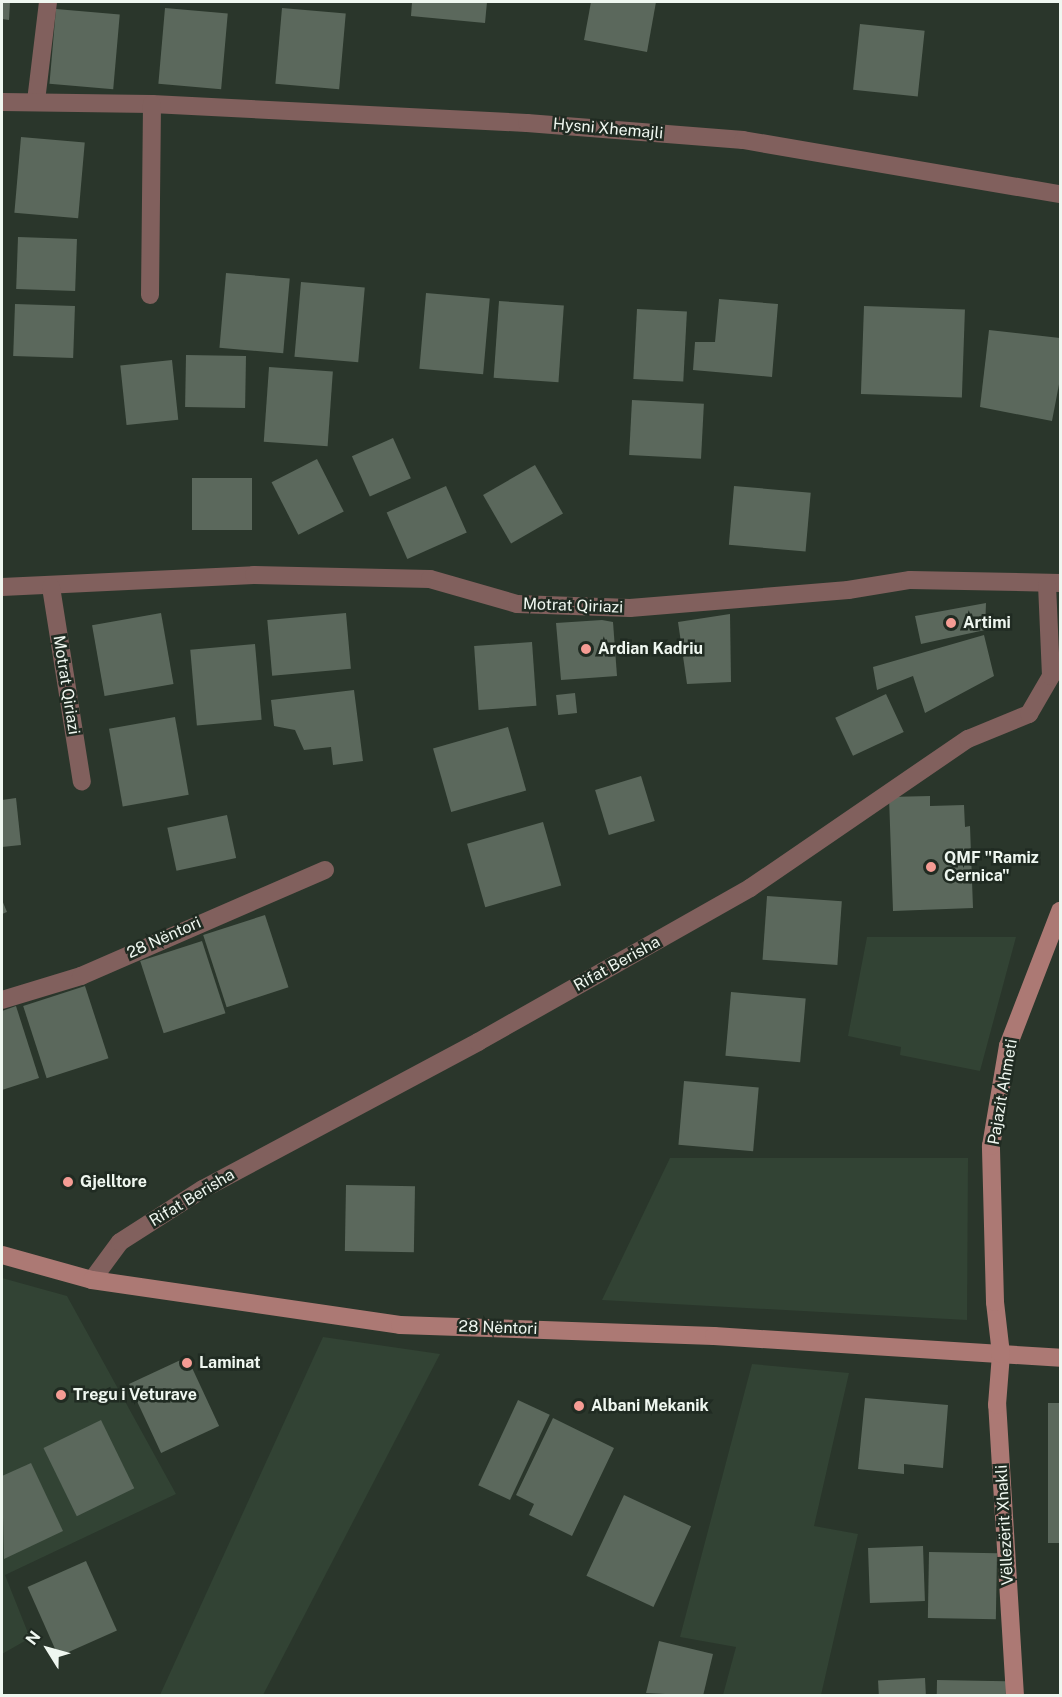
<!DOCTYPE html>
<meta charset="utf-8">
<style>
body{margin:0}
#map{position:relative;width:1062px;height:1697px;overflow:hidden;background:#2a362b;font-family:"Public Sans",sans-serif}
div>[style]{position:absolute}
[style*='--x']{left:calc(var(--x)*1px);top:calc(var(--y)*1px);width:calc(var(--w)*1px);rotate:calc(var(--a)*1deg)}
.built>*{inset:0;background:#324334}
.building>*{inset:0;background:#5b685c;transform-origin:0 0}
.street>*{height:18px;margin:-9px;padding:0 9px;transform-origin:9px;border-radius:9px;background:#81605d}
.secondary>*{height:18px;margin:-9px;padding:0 9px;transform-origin:9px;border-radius:9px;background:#ac7974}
.dots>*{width:16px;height:16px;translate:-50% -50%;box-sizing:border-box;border:3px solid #202b22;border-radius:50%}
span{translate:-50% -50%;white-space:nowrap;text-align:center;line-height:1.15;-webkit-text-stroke:5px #202b22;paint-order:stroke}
.street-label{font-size:16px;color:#eff7f0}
.poi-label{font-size:16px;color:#eff7f0;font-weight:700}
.left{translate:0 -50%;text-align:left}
.frame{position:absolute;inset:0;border:3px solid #eff7f0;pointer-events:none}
.north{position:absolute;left:18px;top:1619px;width:60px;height:60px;-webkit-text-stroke:4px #202b22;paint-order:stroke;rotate:307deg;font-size:16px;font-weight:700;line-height:24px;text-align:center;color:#eff7f0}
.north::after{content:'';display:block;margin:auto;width:21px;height:27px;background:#eff7f0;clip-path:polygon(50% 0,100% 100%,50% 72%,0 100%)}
</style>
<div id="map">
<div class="built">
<div style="clip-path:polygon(867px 937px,1016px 937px,980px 1071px,900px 1055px,901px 1047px,848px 1036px)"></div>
<div style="clip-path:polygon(670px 1158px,968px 1158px,967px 1320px,602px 1300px)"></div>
<div style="clip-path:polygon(2px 1278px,67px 1296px,176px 1494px,5px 1575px,30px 1638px,2px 1654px)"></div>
<div style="clip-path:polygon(323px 1337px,440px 1354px,263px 1695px,160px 1695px)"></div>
<div style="clip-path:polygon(752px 1364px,849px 1373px,814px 1526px,858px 1534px,821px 1695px,723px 1695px,736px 1647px,680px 1637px)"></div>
</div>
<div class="building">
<div style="clip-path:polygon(2px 2px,10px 2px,9px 20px,2px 19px)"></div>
<div style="clip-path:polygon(412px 2px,487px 2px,485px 23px,411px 16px)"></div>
<div style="clip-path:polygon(591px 2px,656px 2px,647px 52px,584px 40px)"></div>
<div style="left:165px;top:8px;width:63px;height:76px;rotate:5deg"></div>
<div style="left:282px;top:8px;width:64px;height:76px;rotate:5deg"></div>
<div style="left:56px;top:9px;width:64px;height:75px;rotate:5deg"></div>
<div style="left:860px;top:24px;width:65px;height:66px;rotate:6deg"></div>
<div style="left:21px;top:137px;width:64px;height:76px;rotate:5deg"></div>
<div style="left:18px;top:237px;width:59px;height:52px;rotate:2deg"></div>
<div style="left:226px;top:273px;width:64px;height:75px;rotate:5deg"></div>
<div style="left:301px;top:282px;width:64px;height:75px;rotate:5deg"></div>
<div style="left:426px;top:293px;width:64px;height:76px;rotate:5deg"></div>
<div style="clip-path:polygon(719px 299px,778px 304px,772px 377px,693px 370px,695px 342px,715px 342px)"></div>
<div style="left:499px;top:301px;width:65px;height:77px;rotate:4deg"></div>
<div style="left:15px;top:304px;width:60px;height:52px;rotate:2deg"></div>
<div style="left:864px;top:306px;width:101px;height:88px;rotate:2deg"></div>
<div style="left:637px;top:309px;width:50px;height:70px;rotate:3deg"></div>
<div style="clip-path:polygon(989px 330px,1060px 338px,1060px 379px,1052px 421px,980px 407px)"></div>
<div style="left:186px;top:355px;width:60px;height:52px;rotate:1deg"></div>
<div style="left:172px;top:360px;width:60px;height:52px;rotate:84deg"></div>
<div style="left:269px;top:367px;width:64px;height:75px;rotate:4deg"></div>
<div style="left:632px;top:400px;width:72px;height:55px;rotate:3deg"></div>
<div style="left:393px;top:438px;width:44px;height:45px;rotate:66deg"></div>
<div style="left:317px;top:459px;width:59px;height:51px;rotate:63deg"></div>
<div style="left:535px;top:465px;width:56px;height:60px;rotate:60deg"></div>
<div style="left:192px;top:478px;width:60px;height:52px"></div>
<div style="left:446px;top:486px;width:51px;height:65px;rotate:66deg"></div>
<div style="left:734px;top:486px;width:77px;height:59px;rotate:5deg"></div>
<div style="clip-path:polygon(986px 603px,985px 630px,921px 644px,915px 616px)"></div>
<div style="left:161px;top:613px;width:72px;height:70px;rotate:80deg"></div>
<div style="left:346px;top:613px;width:56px;height:79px;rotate:85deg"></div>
<div style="clip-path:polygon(730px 614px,731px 682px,687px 684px,678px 622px)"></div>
<div style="clip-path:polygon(602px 620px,613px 622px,617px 676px,561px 680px,556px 623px)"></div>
<div style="clip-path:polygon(984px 635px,994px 676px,925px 713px,913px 676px,877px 690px,873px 667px)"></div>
<div style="left:532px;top:642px;width:64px;height:58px;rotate:86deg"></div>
<div style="left:255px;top:644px;width:76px;height:65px;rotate:85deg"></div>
<div style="clip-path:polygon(354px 690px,363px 761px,333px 765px,331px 747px,304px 750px,295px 730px,274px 726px,271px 700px)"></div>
<div style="left:575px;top:693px;width:20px;height:19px;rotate:84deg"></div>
<div style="left:886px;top:694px;width:42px;height:56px;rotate:65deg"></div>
<div style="left:175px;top:717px;width:79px;height:67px;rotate:80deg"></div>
<div style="left:508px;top:727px;width:66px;height:78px;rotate:74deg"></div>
<div style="left:641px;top:776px;width:47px;height:48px;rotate:73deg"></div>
<div style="clip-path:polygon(930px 796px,930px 806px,964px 805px,965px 827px,970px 826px,973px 908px,893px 911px,889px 797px)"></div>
<div style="clip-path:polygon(16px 798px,21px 845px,2px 847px,2px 800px)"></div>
<div style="left:227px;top:815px;width:44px;height:61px;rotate:78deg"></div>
<div style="left:543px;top:822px;width:66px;height:79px;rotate:74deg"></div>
<div style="left:767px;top:896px;width:75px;height:64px;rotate:4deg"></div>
<div style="clip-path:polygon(2px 900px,7px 912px,2px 914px)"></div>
<div style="left:265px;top:915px;width:76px;height:65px;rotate:72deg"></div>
<div style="left:202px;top:941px;width:76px;height:65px;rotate:72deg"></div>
<div style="left:85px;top:986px;width:76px;height:65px;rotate:72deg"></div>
<div style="left:731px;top:992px;width:75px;height:64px;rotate:5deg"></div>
<div style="clip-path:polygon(16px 1006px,39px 1078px,2px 1090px,2px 1011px)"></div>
<div style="left:684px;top:1081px;width:75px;height:64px;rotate:5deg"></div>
<div style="left:346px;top:1185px;width:69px;height:66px;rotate:1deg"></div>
<div style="left:187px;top:1357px;width:76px;height:64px;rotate:65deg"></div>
<div style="clip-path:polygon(865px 1398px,948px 1405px,943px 1468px,904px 1464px,904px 1474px,858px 1469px)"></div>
<div style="left:518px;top:1400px;width:35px;height:94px;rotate:25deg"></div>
<div style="left:1048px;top:1403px;width:12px;height:140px"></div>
<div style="clip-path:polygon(553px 1418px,614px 1448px,572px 1536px,529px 1515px,534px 1504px,516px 1495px)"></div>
<div style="left:101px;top:1420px;width:76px;height:64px;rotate:64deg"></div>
<div style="clip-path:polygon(31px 1463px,63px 1531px,4px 1559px,2px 1476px)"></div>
<div style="left:624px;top:1495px;width:74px;height:89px;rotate:25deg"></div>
<div style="left:923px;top:1546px;width:55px;height:55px;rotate:88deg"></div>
<div style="left:929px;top:1552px;width:68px;height:66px;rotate:1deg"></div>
<div style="left:86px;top:1561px;width:76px;height:64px;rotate:66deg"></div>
<div style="clip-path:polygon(659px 1641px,713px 1654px,703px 1696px,646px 1693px)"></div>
<div style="left:925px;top:1678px;width:18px;height:47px;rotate:87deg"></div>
<div style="left:937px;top:1680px;width:69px;height:16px;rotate:1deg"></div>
</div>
<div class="street">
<div style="--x:36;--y:101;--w:100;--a:-83.1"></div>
<div style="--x:2;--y:102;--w:150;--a:0.8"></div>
<div style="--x:152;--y:104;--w:375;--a:2.9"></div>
<div style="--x:527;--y:123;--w:217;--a:4.5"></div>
<div style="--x:743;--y:140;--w:322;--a:9.7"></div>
<div style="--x:150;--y:295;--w:191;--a:-89.4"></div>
<div style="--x:2;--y:587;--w:252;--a:-2.7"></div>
<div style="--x:254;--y:575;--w:176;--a:1.3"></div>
<div style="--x:430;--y:579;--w:91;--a:16"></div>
<div style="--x:517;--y:604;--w:113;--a:2"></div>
<div style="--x:630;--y:608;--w:219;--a:-4.7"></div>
<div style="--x:848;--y:590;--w:63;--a:-9.2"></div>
<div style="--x:910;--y:580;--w:150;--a:1.1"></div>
<div style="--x:51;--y:587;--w:197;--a:81"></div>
<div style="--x:2;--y:1000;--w:83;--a:-16.9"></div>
<div style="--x:81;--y:976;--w:266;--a:-23.5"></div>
<div style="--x:92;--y:1280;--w:47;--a:-53.6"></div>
<div style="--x:120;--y:1242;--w:98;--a:-32.6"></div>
<div style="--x:203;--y:1189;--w:312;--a:-28.1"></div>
<div style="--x:478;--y:1042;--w:313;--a:-29.5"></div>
<div style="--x:750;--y:888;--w:264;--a:-34.4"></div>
<div style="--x:968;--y:739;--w:66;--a:-22.3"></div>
<div style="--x:1029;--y:714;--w:44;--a:-59.9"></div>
<div style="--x:1051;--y:676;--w:91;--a:-92.5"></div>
</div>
<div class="secondary">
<div style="--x:2;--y:1255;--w:93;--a:15.5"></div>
<div style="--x:92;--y:1280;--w:311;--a:8.3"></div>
<div style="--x:400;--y:1325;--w:314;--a:2"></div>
<div style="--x:714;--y:1336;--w:347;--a:3.6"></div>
<div style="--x:1015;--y:1696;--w:292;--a:-93.5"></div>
<div style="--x:997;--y:1405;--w:51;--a:-85.5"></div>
<div style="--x:1001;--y:1354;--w:52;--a:-96.6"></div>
<div style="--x:995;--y:1302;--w:156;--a:-91.5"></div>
<div style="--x:991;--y:1146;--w:101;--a:-80.4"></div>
<div style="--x:1008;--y:1046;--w:145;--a:-68.9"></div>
</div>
<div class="dots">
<div style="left:951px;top:623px;background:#f59c94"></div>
<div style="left:586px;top:649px;background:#f59c94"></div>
<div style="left:931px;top:867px;background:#f59c94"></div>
<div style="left:68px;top:1182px;background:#f59c94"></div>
<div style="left:187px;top:1363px;background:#f59c94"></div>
<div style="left:61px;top:1395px;background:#f59c94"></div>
<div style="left:579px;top:1406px;background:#f59c94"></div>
</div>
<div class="street-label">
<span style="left:608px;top:129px;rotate:5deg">Hysni Xhemajli</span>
<span style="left:573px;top:606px;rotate:2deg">Motrat Qiriazi</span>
<span style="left:66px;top:685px;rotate:81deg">Motrat Qiriazi</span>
<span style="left:164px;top:938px;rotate:-24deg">28 Nëntori</span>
<span style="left:617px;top:964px;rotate:-29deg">Rifat Berisha</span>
<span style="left:1003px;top:1092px;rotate:-80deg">Pajazit Ahmeti</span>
<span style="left:192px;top:1198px;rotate:-31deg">Rifat Berisha</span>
<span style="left:498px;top:1328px;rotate:2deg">28 Nëntori</span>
<span style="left:1005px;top:1525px;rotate:-93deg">Vëllezërit Xhakli</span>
</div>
<div class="poi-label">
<span class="left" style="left:963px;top:623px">Artimi</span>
<span class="left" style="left:598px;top:649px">Ardian Kadriu</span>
<span class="left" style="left:944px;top:867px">QMF "Ramiz<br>Cernica"</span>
<span class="left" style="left:80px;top:1182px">Gjelltore</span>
<span class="left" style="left:199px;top:1363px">Laminat</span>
<span class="left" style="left:73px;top:1395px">Tregu i Veturave</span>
<span class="left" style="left:591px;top:1406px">Albani Mekanik</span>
</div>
<div class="frame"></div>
<div class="north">N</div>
</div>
